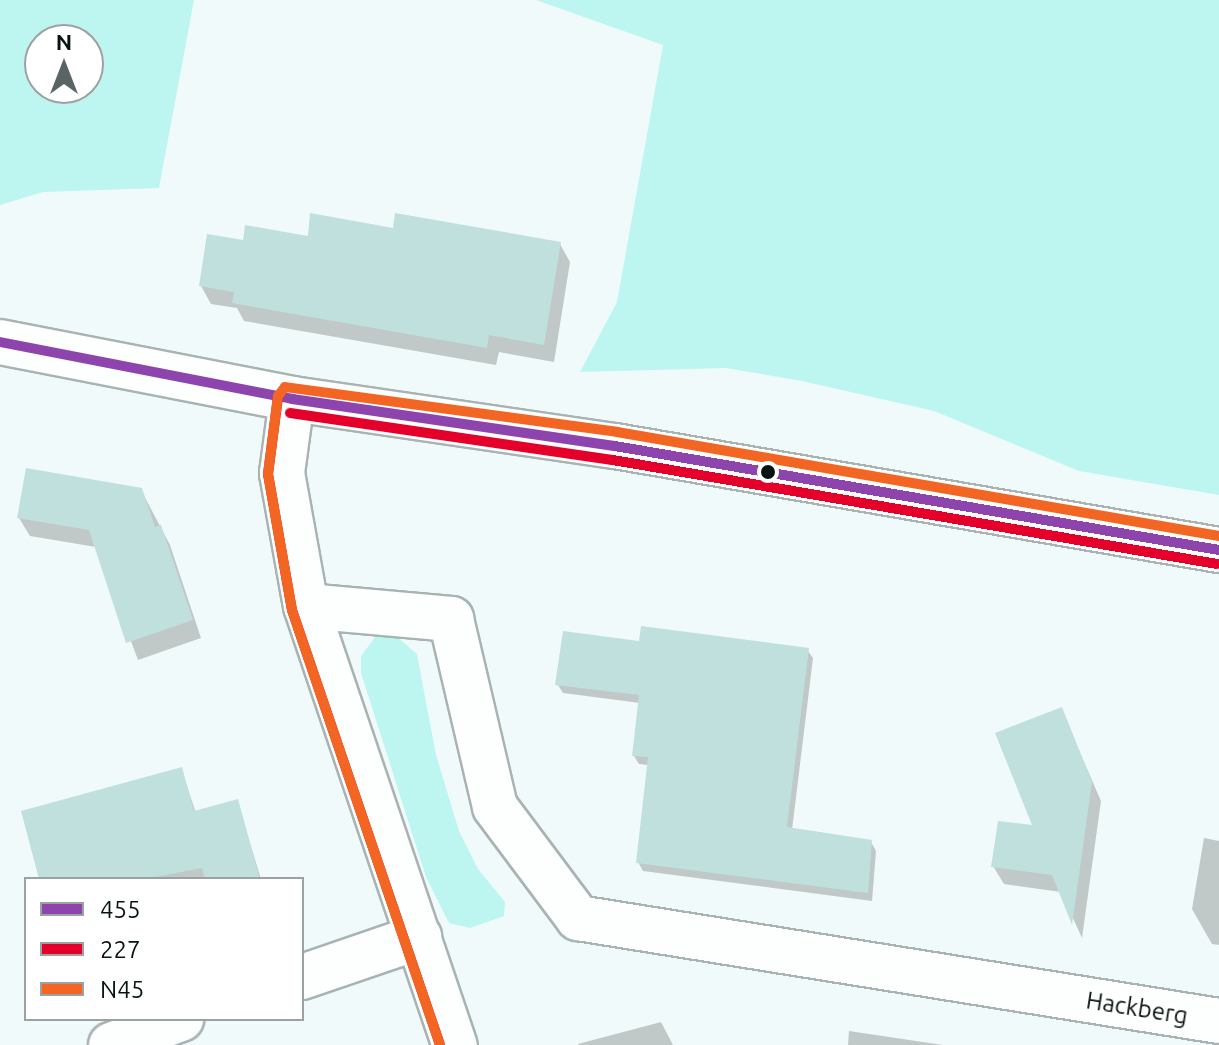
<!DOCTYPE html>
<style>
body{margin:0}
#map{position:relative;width:1219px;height:1045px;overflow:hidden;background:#f0fafa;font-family:Ubuntu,sans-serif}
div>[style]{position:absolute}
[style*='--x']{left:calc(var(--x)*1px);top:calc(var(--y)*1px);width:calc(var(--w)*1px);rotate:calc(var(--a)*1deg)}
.green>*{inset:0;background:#bdf6f1}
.shadow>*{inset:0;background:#0003}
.building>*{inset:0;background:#c0e0de}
.roads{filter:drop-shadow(2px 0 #a8b3b2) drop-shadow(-2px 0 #a8b3b2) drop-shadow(0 2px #a8b3b2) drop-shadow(0 -2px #a8b3b2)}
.minor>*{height:44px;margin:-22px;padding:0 22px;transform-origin:22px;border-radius:22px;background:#fdfefe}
.secondary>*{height:44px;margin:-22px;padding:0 22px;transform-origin:22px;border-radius:22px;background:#fdfefe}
.bus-1>*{height:10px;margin:-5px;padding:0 5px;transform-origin:5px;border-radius:5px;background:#8e44ad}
.bus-2>*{height:10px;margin:-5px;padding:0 5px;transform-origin:5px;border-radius:5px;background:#e4002b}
.bus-3>*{height:10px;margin:-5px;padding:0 5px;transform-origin:5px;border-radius:5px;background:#f26522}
.dots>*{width:22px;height:22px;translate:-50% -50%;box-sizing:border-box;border:4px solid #fff;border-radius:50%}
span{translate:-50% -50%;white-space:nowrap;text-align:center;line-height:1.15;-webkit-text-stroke:7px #fff;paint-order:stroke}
.street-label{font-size:24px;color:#081413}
.legend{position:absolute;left:24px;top:877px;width:280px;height:144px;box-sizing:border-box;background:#fff;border:2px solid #9ca1a1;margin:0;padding:10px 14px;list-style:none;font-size:24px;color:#081413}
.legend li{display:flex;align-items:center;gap:16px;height:40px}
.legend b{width:40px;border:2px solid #9ca1a1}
.north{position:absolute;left:24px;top:24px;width:80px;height:80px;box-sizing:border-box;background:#fff;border:2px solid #9ca1a1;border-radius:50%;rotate:0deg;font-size:22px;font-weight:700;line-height:32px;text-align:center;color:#081413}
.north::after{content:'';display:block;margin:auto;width:28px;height:36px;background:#596464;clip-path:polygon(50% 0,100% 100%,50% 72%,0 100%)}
</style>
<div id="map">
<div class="green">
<div style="clip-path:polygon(evenodd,0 0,194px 0,159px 188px,43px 192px,0 205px,0 0,88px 40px,88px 88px,40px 88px,40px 40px,88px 40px)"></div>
<div style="clip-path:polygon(536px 0,1219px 0,1219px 495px,1079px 471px,934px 411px,802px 381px,726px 368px,580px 372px,617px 302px,663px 45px)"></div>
<div style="clip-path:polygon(376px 636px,396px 636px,417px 654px,436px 755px,459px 831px,478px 869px,505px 902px,504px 916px,470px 928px,449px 923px,426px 877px,361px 673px,361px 656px)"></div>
</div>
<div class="shadow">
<div style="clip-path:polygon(394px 230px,560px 244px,570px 262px,554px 362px,499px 352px,496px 365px,244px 321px,237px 308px,211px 304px,201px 286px,244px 243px)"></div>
<div style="clip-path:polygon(141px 490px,170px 545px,201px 638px,138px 660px,96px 547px,30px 536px,19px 518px)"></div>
<div style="clip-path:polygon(640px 643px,807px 650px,813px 658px,792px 830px,871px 842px,876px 851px,872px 901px,643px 871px,638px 862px,649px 765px,639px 764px,634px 756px,640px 703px,563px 693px,558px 685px)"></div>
<div style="clip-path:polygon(1061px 709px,1101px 801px,1082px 938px,1061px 892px,1004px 884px,993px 866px,1035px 828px)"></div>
<div style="clip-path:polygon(181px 769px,196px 813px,237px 801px,261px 879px,41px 879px)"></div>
<div style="clip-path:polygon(1204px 838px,1219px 841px,1219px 945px,1212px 944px,1192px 909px)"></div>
<div style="clip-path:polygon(661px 1022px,673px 1045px,579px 1045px,578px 1044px)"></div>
<div style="clip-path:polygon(849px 1031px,943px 1045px,848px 1045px)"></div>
</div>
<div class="building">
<div style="clip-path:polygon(310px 213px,393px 228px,395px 213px,561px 242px,544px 345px,489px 335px,487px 348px,232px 303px,234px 292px,199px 286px,207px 234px,243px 240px,245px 225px,308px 236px)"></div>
<div style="clip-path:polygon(26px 468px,142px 488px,155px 527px,161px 525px,193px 620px,126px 643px,89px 530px,17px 518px)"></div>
<div style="clip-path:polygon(641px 626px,809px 648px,787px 827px,872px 840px,868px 893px,636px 863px,648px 757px,632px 756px,639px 695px,555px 685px,563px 631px,639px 641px)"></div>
<div style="clip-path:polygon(1062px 707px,1092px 782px,1072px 925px,1052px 875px,991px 867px,998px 821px,1032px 825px,995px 733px)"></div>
<div style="clip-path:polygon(182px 767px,194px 811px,238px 799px,260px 879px,205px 879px,202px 868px,145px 879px,39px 879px,21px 811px)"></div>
</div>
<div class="roads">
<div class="minor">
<div style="--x:292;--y:399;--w:75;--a:97.7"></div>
<div style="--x:282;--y:473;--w:135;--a:79.8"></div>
<div style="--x:306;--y:606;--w:464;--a:71.3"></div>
<div style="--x:306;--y:606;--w:146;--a:5.1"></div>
<div style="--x:451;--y:619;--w:193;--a:76.8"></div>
<div style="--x:495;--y:807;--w:139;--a:53.2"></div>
<div style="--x:578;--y:918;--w:649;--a:9.13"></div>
<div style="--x:302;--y:977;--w:124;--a:-18.9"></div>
<div style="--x:111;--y:1045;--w:75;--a:-20.4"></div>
</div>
<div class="secondary">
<div style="--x:0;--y:342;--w:298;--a:11"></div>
<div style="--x:292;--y:399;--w:326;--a:8.3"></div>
<div style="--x:615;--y:446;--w:613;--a:9.77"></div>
</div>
</div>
<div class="bus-1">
<div style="--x:0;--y:342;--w:298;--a:11"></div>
<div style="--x:292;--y:399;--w:326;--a:8.3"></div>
<div style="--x:615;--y:446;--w:613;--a:9.77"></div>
</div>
<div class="bus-2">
<div style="--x:278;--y:397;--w:78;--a:97.4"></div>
<div style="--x:268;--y:474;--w:138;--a:80"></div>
<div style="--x:292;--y:610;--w:459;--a:71.2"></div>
<div style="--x:290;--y:413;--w:326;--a:8.3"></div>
<div style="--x:613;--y:460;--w:613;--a:9.77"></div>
</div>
<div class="bus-3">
<div style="--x:440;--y:1045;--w:459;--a:-108.8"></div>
<div style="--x:292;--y:610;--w:138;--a:-100"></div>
<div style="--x:268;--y:474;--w:79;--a:-82.7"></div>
<div style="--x:278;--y:396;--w:11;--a:-52"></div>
<div style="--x:285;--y:387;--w:335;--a:7.7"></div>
<div style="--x:617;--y:432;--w:611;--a:9.8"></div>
</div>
<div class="dots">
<div style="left:768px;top:472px;background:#081413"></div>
</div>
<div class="street-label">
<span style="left:1137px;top:1008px;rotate:9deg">Hackberg</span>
</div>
<ul class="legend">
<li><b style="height:10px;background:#8e44ad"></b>455</li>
<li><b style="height:10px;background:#e4002b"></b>227</li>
<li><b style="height:10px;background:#f26522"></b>N45</li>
</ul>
<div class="north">N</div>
</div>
